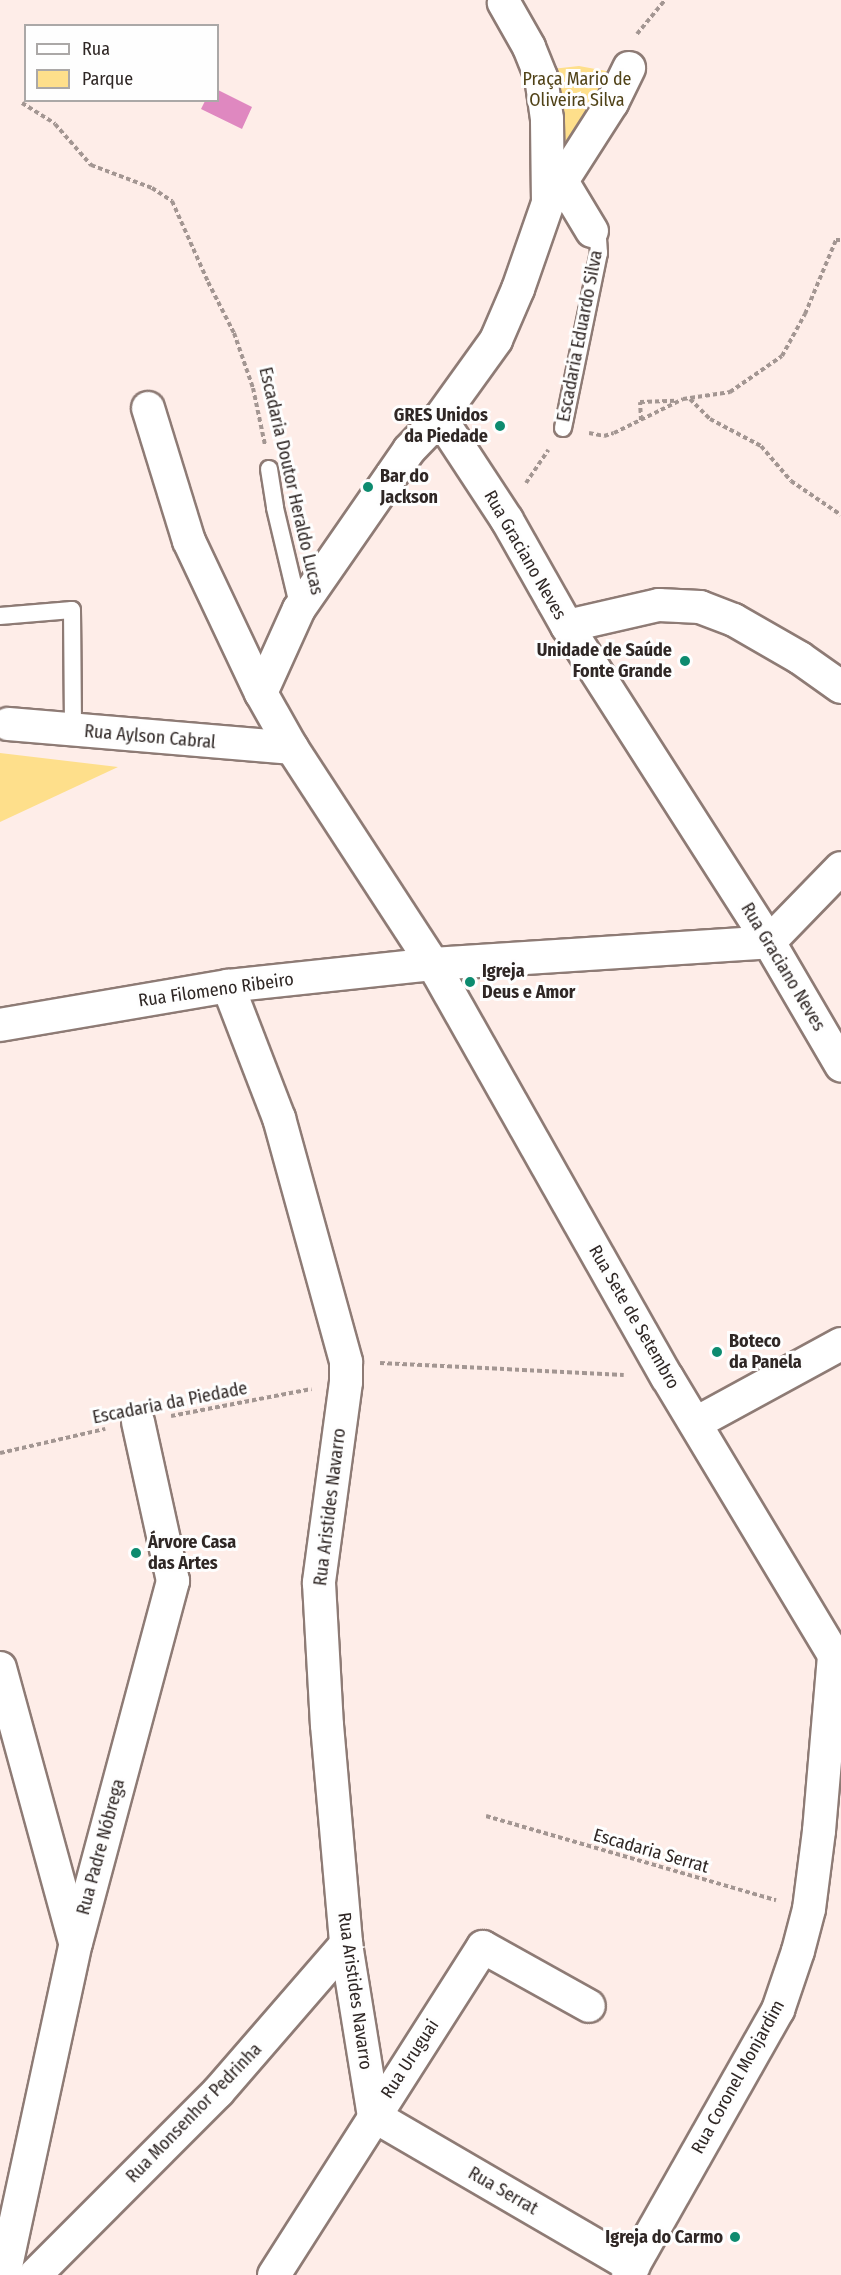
<!DOCTYPE html>
<meta charset="utf-8">
<style>
body{margin:0}
#map{position:relative;width:841px;height:2275px;overflow:hidden;background:#feede8;font-family:"Fira Sans Condensed",sans-serif}
div>[style]{position:absolute}
[style*='--x']{left:calc(var(--x)*1px);top:calc(var(--y)*1px);width:calc(var(--w)*1px);rotate:calc(var(--a)*1deg)}
.green>*{inset:0;background:#fedf8b}
.water>*{inset:0;background:#df88c0}
.path>*{height:4px;margin-top:-2px;transform-origin:0;background:repeating-linear-gradient(90deg,#a39692 0 4.5px,transparent 0 7.5px)}
.roads{filter:drop-shadow(2px 0 #8e7b75) drop-shadow(-2px 0 #8e7b75) drop-shadow(0 2px #8e7b75) drop-shadow(0 -2px #8e7b75)}
.lane>*{height:16px;margin:-8px;padding:0 8px;transform-origin:8px;border-radius:8px;background:#fff}
.street>*{height:32px;margin:-16px;padding:0 16px;transform-origin:16px;border-radius:16px;background:#fff}
.dots>*{width:16px;height:16px;translate:-50% -50%;box-sizing:border-box;border:3px solid #fefefe;border-radius:50%}
span{translate:-50% -50%;white-space:nowrap;text-align:center;line-height:1.15;-webkit-text-stroke:6px #fefefe;paint-order:stroke}
.park-label{font-size:18px;color:#504217}
.street-label{font-size:18px;color:#2f2725}
.poi-label{font-size:18px;color:#2f2725;font-weight:700}
.right{translate:-100% -50%;text-align:right}
.left{translate:0 -50%;text-align:left}
.legend{position:absolute;left:24px;top:24px;width:195px;height:78px;box-sizing:border-box;background:#fefefe;border:2px solid #aba8a7;margin:0;padding:8px 10px;list-style:none;font-size:18px;color:#2f2725}
.legend li{display:flex;align-items:center;gap:12px;height:30px}
.legend b{width:30px;border:2px solid #aba8a7}
</style>
<div id="map">
<div class="green">
<div style="clip-path:polygon(579px 66px,617px 73px,553px 166px,552px 69px)"></div>
<div style="clip-path:polygon(0 753px,118px 767px,0 822px)"></div>
</div>
<div class="water">
<div style="clip-path:polygon(218px 90px,252px 107px,242px 129px,201px 109px,205px 101px,218px 100px)"></div>
</div>
<div class="path">
<div style="--x:637;--y:34;--w:44;--a:-50.5"></div>
<div style="--x:22;--y:103;--w:39;--a:32"></div>
<div style="--x:55;--y:124;--w:55;--a:48.7"></div>
<div style="--x:91;--y:165;--w:65;--a:20.7"></div>
<div style="--x:152;--y:188;--w:24;--a:33"></div>
<div style="--x:172;--y:201;--w:89;--a:66"></div>
<div style="--x:208;--y:282;--w:57;--a:63"></div>
<div style="--x:234;--y:333;--w:58;--a:70.9"></div>
<div style="--x:253;--y:388;--w:58;--a:78.1"></div>
<div style="--x:690;--y:399;--w:28;--a:45"></div>
<div style="--x:710;--y:419;--w:58;--a:27.9"></div>
<div style="--x:761;--y:446;--w:46;--a:49.4"></div>
<div style="--x:791;--y:481;--w:60;--a:34.2"></div>
<div style="--x:641;--y:420;--w:18;--a:-93"></div>
<div style="--x:640;--y:402;--w:35;--a:-2"></div>
<div style="--x:589;--y:433;--w:15;--a:11"></div>
<div style="--x:604;--y:436;--w:10;--a:-17"></div>
<div style="--x:614;--y:433;--w:77;--a:-26.2"></div>
<div style="--x:683;--y:399;--w:48;--a:-8.5"></div>
<div style="--x:730;--y:392;--w:63;--a:-34.7"></div>
<div style="--x:782;--y:356;--w:48;--a:-61.3"></div>
<div style="--x:805;--y:314;--w:80;--a:-67.3"></div>
<div style="--x:836;--y:240;--w:5;--a:0"></div>
<div style="--x:526;--y:483;--w:40;--a:-56"></div>
<div style="--x:380;--y:1363;--w:244;--a:2.8"></div>
<div style="--x:171;--y:1416;--w:143;--a:-10.9"></div>
<div style="--x:0;--y:1453;--w:108;--a:-12.9"></div>
<div style="--x:486;--y:1816;--w:302;--a:16.2"></div>
</div>
<div class="roads">
<div class="lane">
<div style="--x:563;--y:428;--w:179;--a:-78.4"></div>
<div style="--x:599;--y:253;--w:13;--a:-94"></div>
<div style="--x:598;--y:240;--w:11;--a:-124"></div>
<div style="--x:269;--y:469;--w:39;--a:81"></div>
<div style="--x:275;--y:508;--w:104;--a:76.6"></div>
<div style="--x:0;--y:616;--w:72;--a:-4.8"></div>
<div style="--x:72;--y:610;--w:121;--a:89.5"></div>
</div>
<div class="street">
<div style="--x:563;--y:183;--w:56;--a:58.9"></div>
<div style="--x:548;--y:203;--w:119;--a:-57.4"></div>
<div style="--x:612;--y:103;--w:39;--a:-64"></div>
<div style="--x:148;--y:408;--w:139;--a:72.9"></div>
<div style="--x:189;--y:541;--w:168;--a:64.7"></div>
<div style="--x:261;--y:693;--w:63;--a:60.6"></div>
<div style="--x:292;--y:748;--w:258;--a:56.9"></div>
<div style="--x:433;--y:964;--w:475;--a:60.5"></div>
<div style="--x:667;--y:1377;--w:338;--a:59"></div>
<div style="--x:440;--y:418;--w:122;--a:56.7"></div>
<div style="--x:507;--y:520;--w:122;--a:60.5"></div>
<div style="--x:567;--y:626;--w:375;--a:57.4"></div>
<div style="--x:769;--y:942;--w:143;--a:59.7"></div>
<div style="--x:567;--y:626;--w:94;--a:-12.9"></div>
<div style="--x:659;--y:605;--w:41;--a:2.8"></div>
<div style="--x:700;--y:607;--w:36;--a:21"></div>
<div style="--x:734;--y:620;--w:76;--a:29.9"></div>
<div style="--x:800;--y:658;--w:50;--a:35.3"></div>
<div style="--x:261;--y:693;--w:92;--a:-65.7"></div>
<div style="--x:299;--y:609;--w:193;--a:-55.3"></div>
<div style="--x:409;--y:450;--w:45;--a:-45.9"></div>
<div style="--x:440;--y:418;--w:96;--a:-54.3"></div>
<div style="--x:496;--y:340;--w:56;--a:-66.7"></div>
<div style="--x:518;--y:289;--w:91;--a:-70.8"></div>
<div style="--x:548;--y:203;--w:84;--a:-90.7"></div>
<div style="--x:547;--y:119;--w:42;--a:-98.1"></div>
<div style="--x:541;--y:77;--w:32;--a:-112"></div>
<div style="--x:529;--y:47;--w:51;--a:-119.6"></div>
<div style="--x:8;--y:724;--w:285;--a:4.8"></div>
<div style="--x:769;--y:942;--w:103;--a:-45.8"></div>
<div style="--x:228;--y:986;--w:142;--a:68.9"></div>
<div style="--x:279;--y:1118;--w:253;--a:74.6"></div>
<div style="--x:346;--y:1362;--w:20;--a:90"></div>
<div style="--x:346;--y:1382;--w:203;--a:97.7"></div>
<div style="--x:319;--y:1583;--w:142;--a:86.8"></div>
<div style="--x:327;--y:1725;--w:220;--a:85"></div>
<div style="--x:346;--y:1944;--w:174;--a:80.8"></div>
<div style="--x:374;--y:2116;--w:300;--a:30.2"></div>
<div style="--x:0;--y:1025;--w:231;--a:-9.7"></div>
<div style="--x:228;--y:986;--w:206;--a:-6.1"></div>
<div style="--x:433;--y:964;--w:337;--a:-3.7"></div>
<div style="--x:696;--y:1423;--w:165;--a:-28.6"></div>
<div style="--x:0;--y:1668;--w:284;--a:74.7"></div>
<div style="--x:4;--y:2275;--w:340;--a:-77.8"></div>
<div style="--x:76;--y:1943;--w:375;--a:-75"></div>
<div style="--x:173;--y:1581;--w:163;--a:-102.4"></div>
<div style="--x:35;--y:2275;--w:259;--a:-45"></div>
<div style="--x:218;--y:2092;--w:196;--a:-49.1"></div>
<div style="--x:274;--y:2275;--w:389;--a:-57.5"></div>
<div style="--x:483;--y:1947;--w:121;--a:29.1"></div>
<div style="--x:628;--y:2275;--w:305;--a:-60.5"></div>
<div style="--x:778;--y:2010;--w:62;--a:-71.3"></div>
<div style="--x:798;--y:1951;--w:43;--a:-75.3"></div>
<div style="--x:809;--y:1909;--w:79;--a:-82.7"></div>
<div style="--x:819;--y:1831;--w:176;--a:-85.1"></div>
</div>
</div>
<div class="dots">
<div style="left:500px;top:426px;background:#0d8b6f"></div>
<div style="left:368px;top:487px;background:#0d8b6f"></div>
<div style="left:685px;top:661px;background:#0d8b6f"></div>
<div style="left:470px;top:982px;background:#0d8b6f"></div>
<div style="left:717px;top:1352px;background:#0d8b6f"></div>
<div style="left:136px;top:1553px;background:#0d8b6f"></div>
<div style="left:735px;top:2237px;background:#0d8b6f"></div>
</div>
<div class="park-label">
<span style="left:577px;top:90px">Praça Mario de<br>Oliveira Silva</span>
</div>
<div class="street-label">
<span style="left:580px;top:336px;rotate:-79deg">Escadaria Eduardo Silva</span>
<span style="left:291px;top:481px;rotate:77deg">Escadaria Doutor Heraldo Lucas</span>
<span style="left:525px;top:555px;rotate:60deg">Rua Graciano Neves</span>
<span style="left:150px;top:737px;rotate:5deg">Rua Aylson Cabral</span>
<span style="left:783px;top:967px;rotate:59deg">Rua Graciano Neves</span>
<span style="left:216px;top:990px;rotate:-8deg">Rua Filomeno Ribeiro</span>
<span style="left:634px;top:1317px;rotate:60deg">Rua Sete de Setembro</span>
<span style="left:170px;top:1403px;rotate:-11deg">Escadaria da Piedade</span>
<span style="left:330px;top:1507px;rotate:-83deg">Rua Aristides Navarro</span>
<span style="left:101px;top:1847px;rotate:-75deg">Rua Padre Nóbrega</span>
<span style="left:651px;top:1851px;rotate:16deg">Escadaria Serrat</span>
<span style="left:355px;top:1991px;rotate:82deg">Rua Aristides Navarro</span>
<span style="left:410px;top:2059px;rotate:-57deg">Rua Uruguai</span>
<span style="left:738px;top:2077px;rotate:-61deg">Rua Coronel Monjardim</span>
<span style="left:194px;top:2113px;rotate:-46deg">Rua Monsenhor Pedrinha</span>
<span style="left:503px;top:2191px;rotate:30deg">Rua Serrat</span>
</div>
<div class="poi-label">
<span class="right" style="left:488px;top:426px">GRES Unidos<br>da Piedade</span>
<span class="left" style="left:380px;top:487px">Bar do<br>Jackson</span>
<span class="right" style="left:672px;top:661px">Unidade de Saúde<br>Fonte Grande</span>
<span class="left" style="left:482px;top:982px">Igreja<br>Deus e Amor</span>
<span class="left" style="left:729px;top:1352px">Boteco<br>da Panela</span>
<span class="left" style="left:148px;top:1553px">Árvore Casa<br>das Artes</span>
<span class="right" style="left:723px;top:2237px">Igreja do Carmo</span>
</div>
<ul class="legend">
<li><b style="height:8px;background:#fff"></b>Rua</li>
<li><b style="height:16px;background:#fedf8b"></b>Parque</li>
</ul>
</div>
